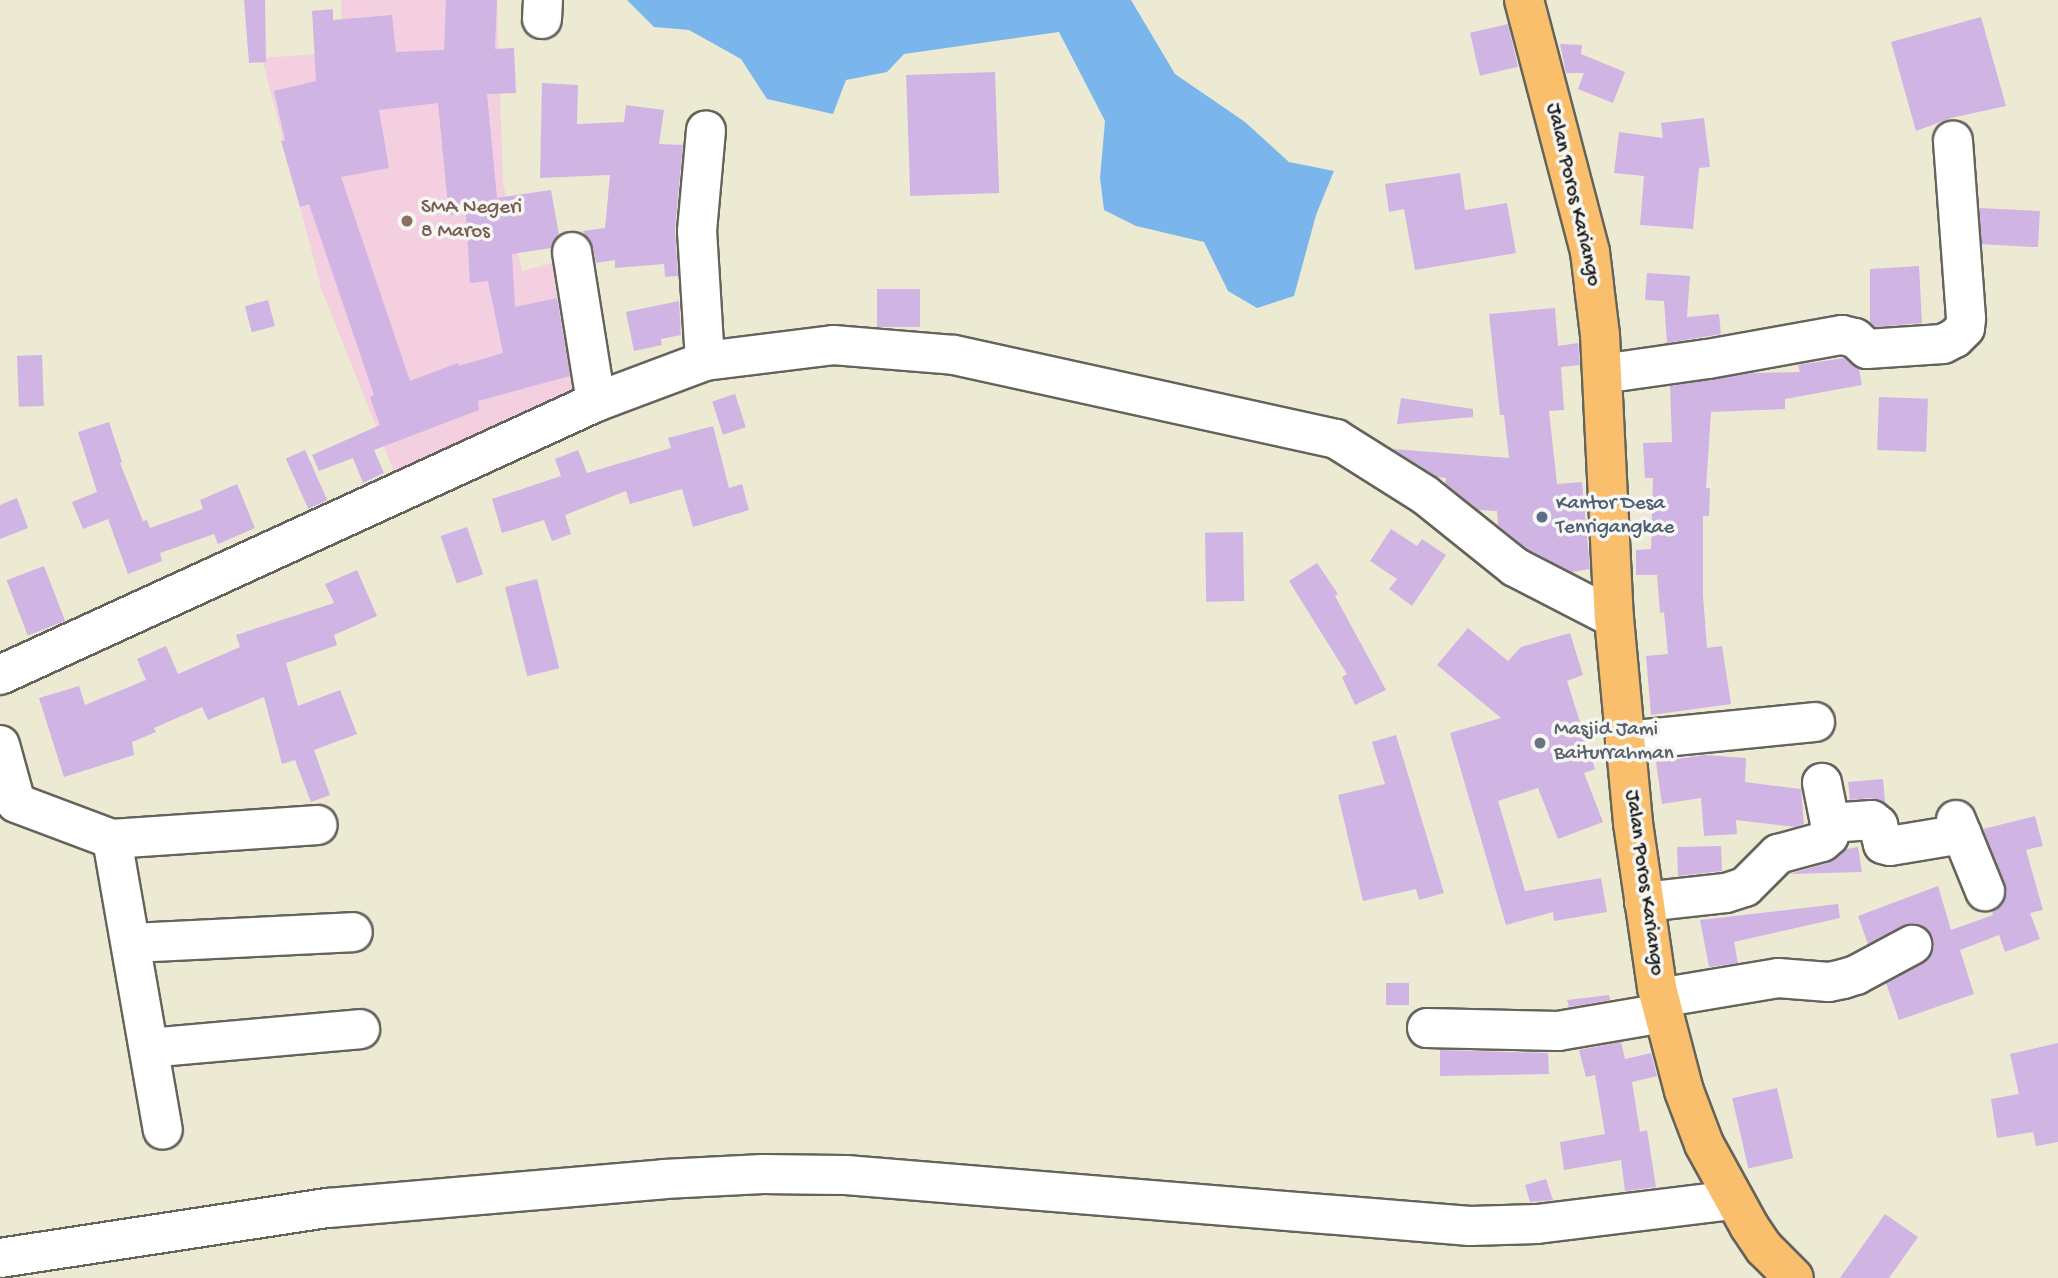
<!DOCTYPE html>
<style>
body{margin:0}
#map{position:relative;width:2058px;height:1278px;overflow:hidden;background:#edead4;font-family:"Gochi Hand",sans-serif}
div>[style]{position:absolute}
[style*='--x']{left:calc(var(--x)*1px);top:calc(var(--y)*1px);width:calc(var(--w)*1px);rotate:calc(var(--a)*1deg)}
.built>*{inset:0;background:#f3cfe0}
.water>*{inset:0;background:#7ab6ec}
.building>*{inset:0;background:#d0b4e4;transform-origin:0 0}
.roads{filter:drop-shadow(2px 0 #65645c) drop-shadow(-2px 0 #65645c) drop-shadow(0 2px #65645c) drop-shadow(0 -2px #65645c)}
.minor>*{height:38px;margin:-19px;padding:0 19px;transform-origin:19px;border-radius:19px;background:#fff}
.major>*{height:38px;margin:-19px;padding:0 19px;transform-origin:19px;border-radius:19px;background:#f9bf6d}
.dots>*{width:19px;height:19px;translate:-50% -50%;box-sizing:border-box;border:4px solid #f6f6f2;border-radius:50%}
span{translate:-50% -50%;white-space:nowrap;text-align:center;line-height:1.15;-webkit-text-stroke:7px #f6f6f2;paint-order:stroke}
.street-label{font-size:21px;color:#1c1c1c}
.education-label{font-size:21px;color:#785e54}
.left{translate:0 -50%;text-align:left}
.service-label{font-size:21px;color:#4e5e75}
.worship-label{font-size:21px;color:#5b616d}
</style>
<div id="map">
<div class="built">
<div style="clip-path:polygon(341px 0,497px 0,503px 182px,522px 271px,564px 260px,584px 399px,396px 477px,321px 288px,262px 58px,343px 52px)"></div>
</div>
<div class="water">
<div style="clip-path:polygon(627px 0,1131px 0,1175px 74px,1245px 122px,1289px 162px,1334px 171px,1316px 215px,1294px 296px,1257px 308px,1228px 291px,1204px 242px,1136px 226px,1104px 210px,1100px 178px,1105px 121px,1059px 32px,904px 54px,887px 72px,846px 80px,833px 114px,767px 99px,741px 59px,689px 30px,654px 27px)"></div>
</div>
<div class="building">
<div style="clip-path:polygon(244px 0,265px 0,266px 62px,249px 63px)"></div>
<div style="clip-path:polygon(evenodd,446px 0,497px 0,495px 49px,514px 48px,516px 93px,487px 94px,497px 198px,551px 190px,559px 235px,551px 248px,512px 254px,515px 307px,557px 298px,570px 376px,478px 401px,479px 410px,374px 450px,384px 473px,363px 483px,353px 458px,319px 471px,312px 455px,380px 425px,370px 397px,374px 395px,309px 204px,300px 207px,281px 141px,285px 140px,274px 91px,316px 81px,312px 11px,333px 9px,333px 20px,392px 15px,396px 52px,444px 50px,446px 0,438px 103px,449px 215px,466px 213px,470px 283px,488px 281px,503px 353px,459px 366px,458px 363px,410px 381px,341px 177px,389px 168px,379px 110px,438px 103px)"></div>
<div style="clip-path:polygon(1981px 17px,2006px 106px,1951px 118px,1916px 131px,1891px 42px)"></div>
<div style="left:1508px;top:24px;width:44px;height:39px;rotate:77deg"></div>
<div style="clip-path:polygon(1560px 44px,1582px 45px,1581px 54px,1625px 72px,1613px 103px,1578px 89px,1584px 73px,1566px 73px)"></div>
<div style="left:995px;top:72px;width:121px;height:89px;rotate:88deg"></div>
<div style="clip-path:polygon(542px 83px,578px 85px,577px 124px,624px 122px,626px 105px,664px 110px,659px 144px,683px 145px,675px 229px,678px 276px,665px 277px,664px 264px,615px 268px,615px 260px,596px 263px,593px 248px,583px 231px,605px 228px,610px 175px,540px 178px)"></div>
<div style="clip-path:polygon(1704px 118px,1710px 167px,1699px 168px,1693px 229px,1640px 225px,1644px 176px,1614px 173px,1619px 132px,1663px 138px,1661px 123px)"></div>
<div style="clip-path:polygon(1460px 173px,1465px 210px,1507px 203px,1516px 253px,1415px 270px,1404px 209px,1389px 212px,1385px 184px)"></div>
<div style="left:1980px;top:208px;width:60px;height:36px;rotate:3deg"></div>
<div style="clip-path:polygon(1919px 266px,1922px 323px,1875px 327px,1870px 322px,1870px 269px)"></div>
<div style="clip-path:polygon(1647px 273px,1690px 276px,1687px 317px,1719px 314px,1721px 334px,1667px 343px,1664px 301px,1645px 300px)"></div>
<div style="left:877px;top:289px;width:43px;height:38px"></div>
<div style="left:268px;top:300px;width:27px;height:24px;rotate:75deg"></div>
<div style="clip-path:polygon(679px 301px,681px 335px,661px 339px,662px 345px,634px 351px,626px 312px)"></div>
<div style="clip-path:polygon(1555px 308px,1558px 346px,1578px 343px,1580px 365px,1561px 367px,1564px 410px,1549px 411px,1557px 484px,1582px 482px,1590px 569px,1572px 572px,1527px 549px,1498px 525px,1497px 511px,1478px 510px,1445px 483px,1446px 478px,1437px 477px,1393px 449px,1509px 458px,1504px 415px,1500px 415px,1489px 314px)"></div>
<div style="left:42px;top:355px;width:51px;height:25px;rotate:88deg"></div>
<div style="clip-path:polygon(1844px 358px,1859px 369px,1862px 385px,1785px 399px,1785px 409px,1711px 412px,1706px 488px,1710px 488px,1709px 516px,1703px 516px,1703px 595px,1707px 648px,1722px 646px,1731px 704px,1651px 715px,1646px 656px,1668px 654px,1664px 612px,1660px 613px,1657px 575px,1636px 575px,1636px 550px,1651px 549px,1653px 478px,1645px 478px,1643px 443px,1672px 442px,1670px 386px,1752px 373px,1800px 372px,1798px 365px)"></div>
<div style="left:735px;top:394px;width:35px;height:24px;rotate:72deg"></div>
<div style="left:1879px;top:397px;width:49px;height:53px;rotate:2deg"></div>
<div style="clip-path:polygon(1401px 398px,1473px 409px,1473px 417px,1397px 424px)"></div>
<div style="clip-path:polygon(109px 422px,122px 462px,120px 463px,143px 521px,147px 520px,150px 528px,203px 509px,200px 500px,237px 484px,255px 528px,218px 544px,214px 534px,160px 553px,162px 561px,128px 574px,108px 519px,83px 529px,72px 502px,97px 492px,78px 432px)"></div>
<div style="clip-path:polygon(713px 426px,729px 488px,742px 484px,749px 510px,693px 527px,682px 489px,630px 504px,626px 491px,565px 515px,571px 534px,552px 541px,544px 520px,502px 533px,492px 499px,561px 476px,555px 459px,578px 450px,587px 473px,671px 448px,668px 438px)"></div>
<div style="left:305px;top:450px;width:55px;height:21px;rotate:66deg"></div>
<div style="clip-path:polygon(17px 498px,28px 528px,0 539px,0 505px)"></div>
<div style="left:467px;top:527px;width:50px;height:28px;rotate:71deg"></div>
<div style="clip-path:polygon(1391px 529px,1417px 546px,1422px 539px,1446px 555px,1412px 606px,1389px 589px,1397px 579px,1370px 561px)"></div>
<div style="left:1243px;top:532px;width:69px;height:38px;rotate:89deg"></div>
<div style="clip-path:polygon(1317px 563px,1338px 594px,1335px 596px,1386px 690px,1355px 705px,1342px 677px,1347px 674px,1289px 581px)"></div>
<div style="left:44px;top:566px;width:59px;height:40px;rotate:69deg"></div>
<div style="clip-path:polygon(357px 570px,377px 616px,334px 635px,337px 645px,286px 663px,298px 706px,340px 690px,357px 734px,314px 750px,330px 795px,311px 802px,295px 760px,282px 764px,264px 697px,208px 720px,202px 707px,154px 728px,156px 732px,132px 742px,134px 755px,64px 777px,39px 698px,79px 686px,85px 705px,146px 680px,137px 659px,166px 646px,178px 674px,240px 647px,236px 635px,334px 603px,325px 584px)"></div>
<div style="left:537px;top:579px;width:92px;height:33px;rotate:76deg"></div>
<div style="clip-path:polygon(1468px 628px,1508px 661px,1521px 647px,1570px 633px,1583px 675px,1567px 681px,1595px 769px,1584px 773px,1603px 822px,1558px 839px,1538px 788px,1498px 801px,1525px 891px,1601px 878px,1607px 912px,1554px 921px,1553px 912px,1506px 925px,1450px 733px,1501px 718px,1437px 665px)"></div>
<div style="clip-path:polygon(1396px 735px,1444px 893px,1419px 900px,1416px 889px,1363px 901px,1338px 795px,1385px 784px,1372px 742px)"></div>
<div style="clip-path:polygon(1705px 755px,1746px 758px,1745px 782px,1801px 789px,1804px 824px,1795px 827px,1736px 820px,1737px 834px,1704px 836px,1701px 798px,1662px 804px,1656px 762px)"></div>
<div style="clip-path:polygon(1883px 779px,1885px 803px,1870px 798px,1850px 800px,1848px 782px)"></div>
<div style="clip-path:polygon(2035px 816px,2043px 846px,2026px 850px,2043px 910px,2030px 913px,2040px 939px,2005px 952px,1999px 935px,1960px 950px,1974px 994px,1899px 1020px,1886px 983px,1930px 957px,1934px 946px,1932px 935px,1923px 926px,1912px 923px,1868px 944px,1858px 916px,1938px 886px,1951px 930px,1993px 915px,1992px 912px,2003px 904px,2007px 893px,1983px 829px)"></div>
<div style="clip-path:polygon(1721px 846px,1722px 871px,1678px 876px,1677px 847px)"></div>
<div style="clip-path:polygon(1858px 847px,1862px 872px,1789px 874px,1828px 863px,1846px 849px)"></div>
<div style="clip-path:polygon(1838px 904px,1840px 918px,1734px 942px,1738px 963px,1709px 967px,1700px 920px)"></div>
<div style="left:1386px;top:983px;width:23px;height:22px"></div>
<div style="clip-path:polygon(1609px 995px,1610px 1000px,1569px 1007px,1567px 1000px)"></div>
<div style="clip-path:polygon(1621px 1042px,1625px 1059px,1651px 1053px,1657px 1076px,1632px 1082px,1640px 1132px,1647px 1130px,1656px 1187px,1625px 1191px,1621px 1160px,1564px 1170px,1560px 1142px,1605px 1134px,1595px 1075px,1586px 1077px,1579px 1050px)"></div>
<div style="clip-path:polygon(2058px 1043px,2058px 1142px,2036px 1146px,2033px 1132px,1997px 1138px,1991px 1099px,2019px 1094px,2010px 1054px)"></div>
<div style="clip-path:polygon(1440px 1050px,1548px 1053px,1549px 1074px,1440px 1076px)"></div>
<div style="left:1777px;top:1088px;width:72px;height:46px;rotate:77deg"></div>
<div style="clip-path:polygon(1546px 1179px,1553px 1200px,1530px 1202px,1525px 1185px)"></div>
<div style="clip-path:polygon(1885px 1214px,1918px 1237px,1889px 1278px,1840px 1278px)"></div>
</div>
<div class="roads">
<div class="minor">
<div style="--x:542;--y:19;--w:19;--a:-87"></div>
<div style="--x:572;--y:252;--w:152;--a:80.9"></div>
<div style="--x:705;--y:361;--w:130;--a:-93.5"></div>
<div style="--x:697;--y:231;--w:101;--a:-84.9"></div>
<div style="--x:1602;--y:374;--w:107;--a:-8.1"></div>
<div style="--x:1708;--y:359;--w:136;--a:-10.2"></div>
<div style="--x:1842;--y:335;--w:13;--a:13"></div>
<div style="--x:1855;--y:338;--w:16;--a:43"></div>
<div style="--x:1867;--y:349;--w:76;--a:-3.8"></div>
<div style="--x:1943;--y:344;--w:13;--a:-27"></div>
<div style="--x:1955;--y:338;--w:14;--a:-45"></div>
<div style="--x:1965;--y:328;--w:10;--a:-84"></div>
<div style="--x:1966;--y:318;--w:178;--a:-94.2"></div>
<div style="--x:0;--y:675;--w:656;--a:-24.61"></div>
<div style="--x:596;--y:402;--w:116;--a:-20.6"></div>
<div style="--x:705;--y:361;--w:129;--a:-7.1"></div>
<div style="--x:833;--y:345;--w:121;--a:4.7"></div>
<div style="--x:954;--y:355;--w:391;--a:12.4"></div>
<div style="--x:1336;--y:439;--w:105;--a:32.2"></div>
<div style="--x:1425;--y:495;--w:115;--a:38.7"></div>
<div style="--x:1515;--y:567;--w:111;--a:27.3"></div>
<div style="--x:1625;--y:741;--w:191;--a:-5.7"></div>
<div style="--x:0;--y:745;--w:60;--a:74.6"></div>
<div style="--x:16;--y:803;--w:103;--a:20.6"></div>
<div style="--x:112;--y:839;--w:206;--a:-3.9"></div>
<div style="--x:1956;--y:820;--w:77;--a:67.8"></div>
<div style="--x:1830;--y:823;--w:42;--a:-4.1"></div>
<div style="--x:1872;--y:820;--w:8;--a:40"></div>
<div style="--x:1878;--y:825;--w:20;--a:75"></div>
<div style="--x:1883;--y:844;--w:7;--a:16"></div>
<div style="--x:1890;--y:846;--w:73;--a:-9.5"></div>
<div style="--x:112;--y:839;--w:295;--a:80.1"></div>
<div style="--x:1644;--y:902;--w:82;--a:-6.3"></div>
<div style="--x:1726;--y:893;--w:20;--a:-18"></div>
<div style="--x:1745;--y:887;--w:47;--a:-45"></div>
<div style="--x:1778;--y:854;--w:46;--a:-15.3"></div>
<div style="--x:1822;--y:842;--w:9;--a:-41"></div>
<div style="--x:1829;--y:836;--w:13;--a:-86"></div>
<div style="--x:1830;--y:823;--w:41;--a:-101.3"></div>
<div style="--x:131;--y:943;--w:222;--a:-2.8"></div>
<div style="--x:1659;--y:998;--w:121;--a:-9.5"></div>
<div style="--x:1778;--y:978;--w:51;--a:4.5"></div>
<div style="--x:1829;--y:982;--w:14;--a:-12"></div>
<div style="--x:1843;--y:979;--w:14;--a:-17"></div>
<div style="--x:1856;--y:975;--w:64;--a:-28.2"></div>
<div style="--x:1427;--y:1028;--w:131;--a:1.3"></div>
<div style="--x:1558;--y:1031;--w:107;--a:-9.7"></div>
<div style="--x:149;--y:1048;--w:212;--a:-5.1"></div>
<div style="--x:0;--y:1258;--w:332;--a:-8.7"></div>
<div style="--x:328;--y:1208;--w:337;--a:-4.9"></div>
<div style="--x:664;--y:1179;--w:99;--a:-2.9"></div>
<div style="--x:763;--y:1174;--w:83;--a:0.7"></div>
<div style="--x:846;--y:1175;--w:626;--a:4.67"></div>
<div style="--x:1470;--y:1226;--w:67;--a:-1.7"></div>
<div style="--x:1537;--y:1224;--w:197;--a:-7"></div>
</div>
<div class="major">
<div style="--x:1524;--y:0;--w:260;--a:75.3"></div>
<div style="--x:1590;--y:252;--w:34;--a:83"></div>
<div style="--x:1594;--y:286;--w:49;--a:83"></div>
<div style="--x:1600;--y:335;--w:283;--a:87.2"></div>
<div style="--x:1614;--y:618;--w:206;--a:84.7"></div>
<div style="--x:1633;--y:823;--w:167;--a:81.7"></div>
<div style="--x:1657;--y:988;--w:106;--a:75.3"></div>
<div style="--x:1684;--y:1091;--w:57;--a:69.3"></div>
<div style="--x:1704;--y:1144;--w:94;--a:61.2"></div>
<div style="--x:1749;--y:1226;--w:27;--a:56"></div>
<div style="--x:1764;--y:1248;--w:42;--a:45"></div>
</div>
</div>
<div class="dots">
<div style="left:407px;top:221px;background:#8d6e63"></div>
<div style="left:1542px;top:517px;background:#5c6f8a"></div>
<div style="left:1540px;top:743px;background:#6b7280"></div>
</div>
<div class="street-label">
<span style="left:1572px;top:195px;rotate:77deg">Jalan Poros Kariango</span>
<span style="left:1643px;top:883px;rotate:82deg">Jalan Poros Kariango</span>
</div>
<div class="education-label">
<span class="left" style="left:421px;top:221px">SMA Negeri<br>8 Maros</span>
</div>
<div class="service-label">
<span class="left" style="left:1556px;top:517px">Kantor Desa<br>Tenrigangkae</span>
</div>
<div class="worship-label">
<span class="left" style="left:1554px;top:743px">Masjid Jami<br>Baiturrahman</span>
</div>
</div>
